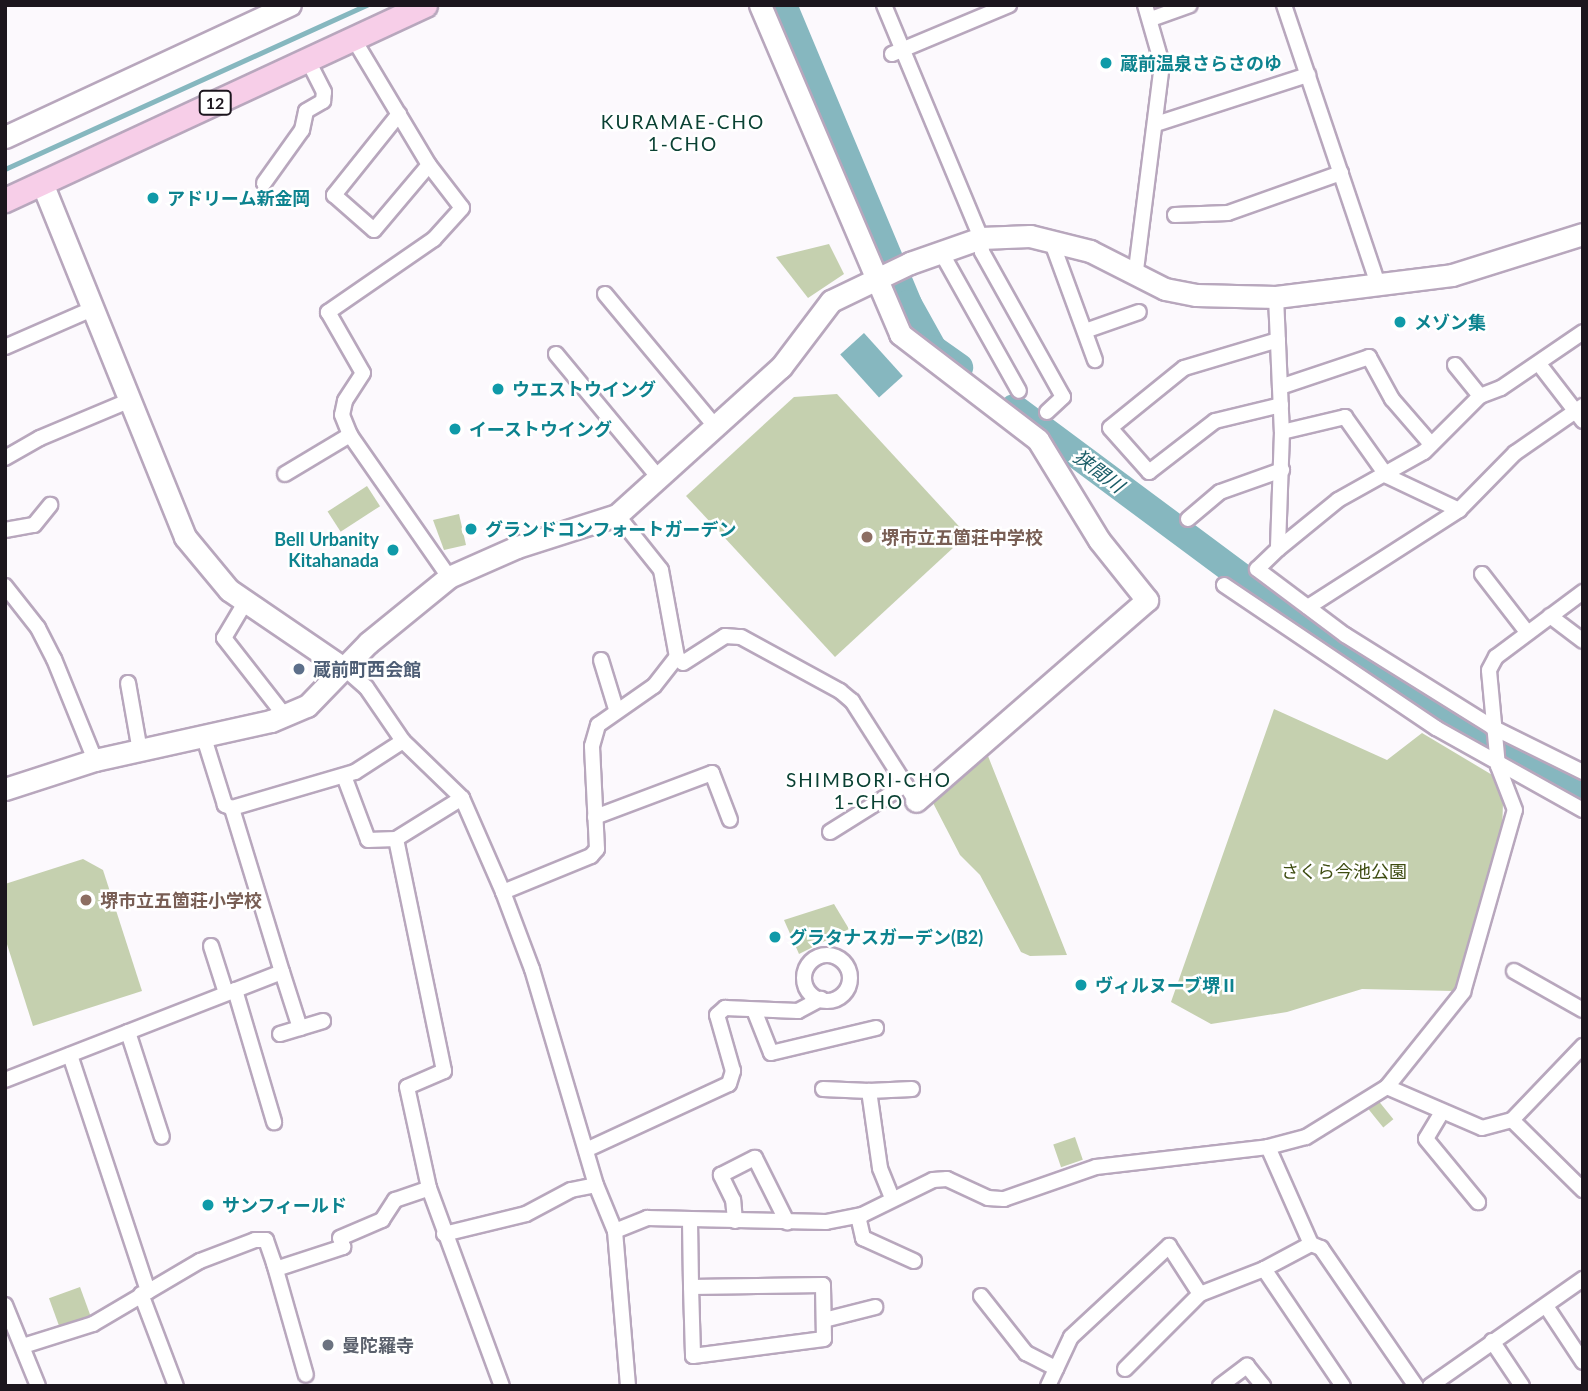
<!DOCTYPE html>
<meta charset="utf-8">
<style>
body{margin:0}
#map{position:relative;width:1588px;height:1391px;overflow:hidden;background:#fcf9fd;font-family:Lato,"Noto Sans JP",sans-serif}
div>[style]{position:absolute}
[style*='--x']{left:calc(var(--x)*1px);top:calc(var(--y)*1px);width:calc(var(--w)*1px);rotate:calc(var(--a)*1deg)}
.green>*{inset:0;background:#c5d0af;transform-origin:0 0}
.water>*{inset:0;background:#86b7bf;transform-origin:0 0}
.stream>*{height:4.5px;margin:-2.25px;padding:0 2.25px;transform-origin:2.25px;border-radius:2.25px;background:#86b7bf}
.river>*{height:28px;margin:-14px;padding:0 14px;transform-origin:14px;border-radius:14px;background:#86b7bf}
.roads{filter:drop-shadow(2px 0 #b8a7bd) drop-shadow(-2px 0 #b8a7bd) drop-shadow(0 2px #b8a7bd) drop-shadow(0 -2px #b8a7bd)}
.street>*{height:14px;margin:-7px;padding:0 7px;transform-origin:7px;border-radius:7px;background:#fff}
.street>.ring{margin:-7px;padding:0;box-sizing:content-box;background:none;border:14px solid #fff;border-radius:50%}
.secondary>*{height:21px;margin:-10.5px;padding:0 10.5px;transform-origin:10.5px;border-radius:10.5px;background:#fff}
.primary>*{height:23px;margin:-11.5px;padding:0 11.5px;transform-origin:11.5px;border-radius:11.5px;background:#f7cee8}
.dots>*{width:19px;height:19px;translate:-50% -50%;box-sizing:border-box;border:4px solid #fff;border-radius:50%}
span{translate:-50% -50%;white-space:nowrap;text-align:center;line-height:1.15;-webkit-text-stroke:5px #fff;paint-order:stroke}
.shield-label span{padding:2px 5px;background:#fff;border:2px solid;border-radius:5px;-webkit-text-stroke-width:0}
.shield-label{font-size:16px;color:#1c161e;font-weight:700}
.culture-label{font-size:18px;color:#0d838f;font-weight:700}
.left{translate:0 -50%;text-align:left}
.right{translate:-100% -50%;text-align:right}
.education-label{font-size:18px;color:#785e54;font-weight:700}
.service-label{font-size:18px;color:#4e5e75;font-weight:700}
.park-label{font-size:18px;color:#3e4c11}
.worship-label{font-size:18px;color:#5b616d;font-weight:700}
.neighbourhood-label{font-size:19px;color:#0a4133;letter-spacing:2px}
.water-label{font-size:19px;color:#1a5d67;font-style:italic}
.frame{position:absolute;inset:0;border:7px solid #1c161e;pointer-events:none}
</style>
<div id="map">
<div class="green">
<div style="clip-path:polygon(829px 244px,844px 274px,808px 298px,776px 257px)"></div>
<div style="clip-path:polygon(837px 394px,967px 535px,835px 657px,686px 496px,794px 397px)"></div>
<div style="left:367px;top:486px;width:24px;height:47px;rotate:57deg"></div>
<div style="clip-path:polygon(459px 514px,466px 545px,444px 550px,433px 520px)"></div>
<div style="clip-path:polygon(1274px 709px,1387px 760px,1422px 733px,1494px 776px,1503px 803px,1502px 833px,1454px 991px,1362px 989px,1287px 1012px,1211px 1024px,1171px 1002px)"></div>
<div style="clip-path:polygon(988px 756px,1067px 955px,1030px 956px,1021px 952px,980px 875px,960px 855px,931px 799px)"></div>
<div style="clip-path:polygon(83px 859px,103px 870px,142px 991px,33px 1026px,5px 938px,5px 884px)"></div>
<div style="clip-path:polygon(834px 904px,849px 929px,799px 954px,784px 920px)"></div>
<div style="left:1377px;top:1099px;width:26px;height:13px;rotate:51deg"></div>
<div style="left:1075px;top:1137px;width:24px;height:23px;rotate:71deg"></div>
<div style="left:80px;top:1287px;width:32px;height:33px;rotate:70deg"></div>
</div>
<div class="water">
<div style="left:864px;top:333px;width:58px;height:32px;rotate:48deg"></div>
</div>
<div class="stream">
<div style="--x:5;--y:169;--w:397;--a:-24.4"></div>
</div>
<div class="river">
<div style="--x:783;--y:5;--w:324;--a:67.3"></div>
<div style="--x:908;--y:304;--w:51;--a:60.9"></div>
<div style="--x:933;--y:349;--w:32;--a:35"></div>
<div style="--x:1014;--y:408;--w:422;--a:36.6"></div>
<div style="--x:1353;--y:660;--w:122;--a:31.6"></div>
<div style="--x:1457;--y:724;--w:142;--a:27.6"></div>
</div>
<div class="roads">
<div class="street">
<div style="--x:884;--y:5;--w:252;--a:67.4"></div>
<div style="--x:981;--y:238;--w:14;--a:86"></div>
<div style="--x:982;--y:252;--w:166;--a:60.8"></div>
<div style="--x:1063;--y:397;--w:22;--a:137"></div>
<div style="--x:1284;--y:5;--w:298;--a:71.4"></div>
<div style="--x:1151;--y:19;--w:41;--a:-19.7"></div>
<div style="--x:353;--y:38;--w:148;--a:59.1"></div>
<div style="--x:429;--y:165;--w:54;--a:52.5"></div>
<div style="--x:462;--y:208;--w:42;--a:132.1"></div>
<div style="--x:434;--y:239;--w:129;--a:145.4"></div>
<div style="--x:328;--y:312;--w:70;--a:60.2"></div>
<div style="--x:363;--y:373;--w:33;--a:123"></div>
<div style="--x:345;--y:401;--w:14;--a:102"></div>
<div style="--x:342;--y:415;--w:22;--a:68"></div>
<div style="--x:350;--y:435;--w:173;--a:55.1"></div>
<div style="--x:892;--y:54;--w:127;--a:-22.7"></div>
<div style="--x:399;--y:114;--w:104;--a:128.7"></div>
<div style="--x:334;--y:195;--w:53;--a:41.2"></div>
<div style="--x:374;--y:230;--w:85;--a:-49.8"></div>
<div style="--x:1156;--y:124;--w:160;--a:-17.9"></div>
<div style="--x:264;--y:183;--w:65;--a:-54.4"></div>
<div style="--x:302;--y:130;--w:19;--a:-78"></div>
<div style="--x:306;--y:111;--w:20;--a:-30"></div>
<div style="--x:323;--y:101;--w:9;--a:-84"></div>
<div style="--x:324;--y:92;--w:36;--a:-117"></div>
<div style="--x:1175;--y:215;--w:53;--a:-2.2"></div>
<div style="--x:1228;--y:213;--w:120;--a:-19.5"></div>
<div style="--x:1051;--y:240;--w:128;--a:69.9"></div>
<div style="--x:941;--y:252;--w:159;--a:60.7"></div>
<div style="--x:1136;--y:270;--w:208;--a:-82.8"></div>
<div style="--x:1162;--y:64;--w:61;--a:-106.1"></div>
<div style="--x:605;--y:294;--w:173;--a:50.2"></div>
<div style="--x:1276;--y:297;--w:135;--a:87.5"></div>
<div style="--x:1282;--y:432;--w:117;--a:92"></div>
<div style="--x:1278;--y:549;--w:29;--a:136"></div>
<div style="--x:1257;--y:569;--w:110;--a:36.9"></div>
<div style="--x:1345;--y:635;--w:173;--a:32"></div>
<div style="--x:1492;--y:727;--w:102;--a:26.3"></div>
<div style="--x:1085;--y:331;--w:57;--a:-19.4"></div>
<div style="--x:1278;--y:340;--w:98;--a:163.4"></div>
<div style="--x:1184;--y:368;--w:95;--a:141"></div>
<div style="--x:1110;--y:428;--w:59;--a:48.4"></div>
<div style="--x:1149;--y:472;--w:83;--a:-37.7"></div>
<div style="--x:1215;--y:421;--w:68;--a:-13.6"></div>
<div style="--x:5;--y:347;--w:95;--a:-23.6"></div>
<div style="--x:556;--y:354;--w:161;--a:50.3"></div>
<div style="--x:1539;--y:364;--w:72;--a:52.3"></div>
<div style="--x:1455;--y:365;--w:40;--a:51"></div>
<div style="--x:1280;--y:387;--w:94;--a:-18.6"></div>
<div style="--x:1369;--y:357;--w:48;--a:61.3"></div>
<div style="--x:1392;--y:399;--w:60;--a:49.1"></div>
<div style="--x:1282;--y:432;--w:65;--a:-13.4"></div>
<div style="--x:1345;--y:417;--w:72;--a:54.6"></div>
<div style="--x:1387;--y:476;--w:80;--a:25.3"></div>
<div style="--x:5;--y:458;--w:40;--a:-29.7"></div>
<div style="--x:40;--y:438;--w:95;--a:-22.8"></div>
<div style="--x:285;--y:474;--w:76;--a:-31"></div>
<div style="--x:617;--y:515;--w:70;--a:51.3"></div>
<div style="--x:661;--y:570;--w:88;--a:79.6"></div>
<div style="--x:677;--y:657;--w:8;--a:45"></div>
<div style="--x:683;--y:663;--w:50;--a:-32.7"></div>
<div style="--x:725;--y:636;--w:16;--a:4"></div>
<div style="--x:741;--y:637;--w:113;--a:28.6"></div>
<div style="--x:840;--y:691;--w:16;--a:40"></div>
<div style="--x:852;--y:701;--w:119;--a:57.4"></div>
<div style="--x:1188;--y:519;--w:42;--a:-40.2"></div>
<div style="--x:1220;--y:492;--w:66;--a:-19.5"></div>
<div style="--x:5;--y:530;--w:29;--a:-10"></div>
<div style="--x:34;--y:525;--w:26;--a:-51"></div>
<div style="--x:1278;--y:549;--w:77;--a:-39.2"></div>
<div style="--x:1338;--y:500;--w:98;--a:-29.2"></div>
<div style="--x:1424;--y:452;--w:79;--a:-45"></div>
<div style="--x:1480;--y:396;--w:22;--a:-21"></div>
<div style="--x:1501;--y:388;--w:99;--a:-34.3"></div>
<div style="--x:1482;--y:574;--w:73;--a:52.2"></div>
<div style="--x:1224;--y:585;--w:256;--a:34"></div>
<div style="--x:1436;--y:728;--w:168;--a:29.2"></div>
<div style="--x:5;--y:586;--w:53;--a:51.8"></div>
<div style="--x:38;--y:628;--w:35;--a:63"></div>
<div style="--x:54;--y:659;--w:109;--a:67.9"></div>
<div style="--x:246;--y:601;--w:43;--a:120.7"></div>
<div style="--x:224;--y:638;--w:99;--a:52"></div>
<div style="--x:1308;--y:607;--w:179;--a:-32.7"></div>
<div style="--x:1459;--y:510;--w:80;--a:-45.5"></div>
<div style="--x:1515;--y:453;--w:83;--a:-34.7"></div>
<div style="--x:1550;--y:616;--w:41;--a:37.1"></div>
<div style="--x:601;--y:660;--w:51;--a:73"></div>
<div style="--x:345;--y:669;--w:28;--a:41"></div>
<div style="--x:366;--y:687;--w:65;--a:55.6"></div>
<div style="--x:403;--y:741;--w:82;--a:44"></div>
<div style="--x:462;--y:798;--w:103;--a:66.4"></div>
<div style="--x:503;--y:892;--w:82;--a:69.4"></div>
<div style="--x:532;--y:969;--w:225;--a:73.5"></div>
<div style="--x:596;--y:1185;--w:50;--a:67.6"></div>
<div style="--x:615;--y:1231;--w:156;--a:85.2"></div>
<div style="--x:128;--y:683;--w:69;--a:80"></div>
<div style="--x:344;--y:776;--w:68;--a:69.4"></div>
<div style="--x:368;--y:840;--w:28;--a:-2"></div>
<div style="--x:462;--y:798;--w:78;--a:148.2"></div>
<div style="--x:396;--y:839;--w:237;--a:78.3"></div>
<div style="--x:444;--y:1071;--w:40;--a:156.6"></div>
<div style="--x:407;--y:1087;--w:103;--a:77.7"></div>
<div style="--x:429;--y:1188;--w:211;--a:69.8"></div>
<div style="--x:232;--y:808;--w:128;--a:-16.3"></div>
<div style="--x:355;--y:772;--w:57;--a:-32.9"></div>
<div style="--x:595;--y:817;--w:125;--a:-20.6"></div>
<div style="--x:712;--y:773;--w:50;--a:69"></div>
<div style="--x:830;--y:832;--w:89;--a:-32.1"></div>
<div style="--x:503;--y:892;--w:95;--a:-22.2"></div>
<div style="--x:591;--y:856;--w:9;--a:-49"></div>
<div style="--x:597;--y:849;--w:103;--a:-92.8"></div>
<div style="--x:592;--y:746;--w:22;--a:-74"></div>
<div style="--x:598;--y:725;--w:68;--a:-34.9"></div>
<div style="--x:654;--y:686;--w:37;--a:-52"></div>
<div style="--x:211;--y:946;--w:49;--a:72.3"></div>
<div class="ring" style="left:804px;top:955px;width:32px;height:32px"></div>
<div style="--x:1514;--y:971;--w:79;--a:29.5"></div>
<div style="--x:282;--y:972;--w:59;--a:72.2"></div>
<div style="--x:235;--y:990;--w:138;--a:73.5"></div>
<div style="--x:754;--y:1010;--w:46;--a:68.4"></div>
<div style="--x:771;--y:1053;--w:108;--a:-13.4"></div>
<div style="--x:128;--y:1032;--w:110;--a:72.1"></div>
<div style="--x:280;--y:1034;--w:45;--a:-16.8"></div>
<div style="--x:70;--y:1055;--w:249;--a:71.7"></div>
<div style="--x:5;--y:1080;--w:297;--a:-21.3"></div>
<div style="--x:282;--y:972;--w:171;--a:-107"></div>
<div style="--x:232;--y:808;--w:8;--a:-157"></div>
<div style="--x:225;--y:805;--w:70;--a:-107.4"></div>
<div style="--x:1387;--y:1087;--w:103;--a:23.3"></div>
<div style="--x:1482;--y:1128;--w:31;--a:-15"></div>
<div style="--x:1512;--y:1120;--w:100;--a:44.6"></div>
<div style="--x:823;--y:1089;--w:46;--a:2.5"></div>
<div style="--x:1442;--y:1112;--w:31;--a:121"></div>
<div style="--x:1426;--y:1139;--w:82;--a:50.5"></div>
<div style="--x:1512;--y:1120;--w:103;--a:-46.2"></div>
<div style="--x:1268;--y:1147;--w:106;--a:66.1"></div>
<div style="--x:1311;--y:1244;--w:53;--a:152"></div>
<div style="--x:1264;--y:1269;--w:141;--a:56"></div>
<div style="--x:586;--y:1150;--w:157;--a:-24.8"></div>
<div style="--x:729;--y:1084;--w:14;--a:-73"></div>
<div style="--x:733;--y:1071;--w:58;--a:-105.9"></div>
<div style="--x:717;--y:1015;--w:11;--a:-41"></div>
<div style="--x:725;--y:1008;--w:73;--a:2.4"></div>
<div style="--x:798;--y:1011;--w:26;--a:-28"></div>
<div style="--x:892;--y:1198;--w:32;--a:-112"></div>
<div style="--x:880;--y:1168;--w:78;--a:-98.1"></div>
<div style="--x:869;--y:1091;--w:43;--a:-2.7"></div>
<div style="--x:858;--y:1216;--w:23;--a:77"></div>
<div style="--x:863;--y:1238;--w:56;--a:24.3"></div>
<div style="--x:690;--y:1221;--w:66;--a:89.1"></div>
<div style="--x:691;--y:1287;--w:69;--a:88.3"></div>
<div style="--x:693;--y:1356;--w:132;--a:-7.4"></div>
<div style="--x:824;--y:1339;--w:54;--a:-91.1"></div>
<div style="--x:823;--y:1285;--w:132;--a:179.1"></div>
<div style="--x:735;--y:1221;--w:21;--a:-95"></div>
<div style="--x:733;--y:1200;--w:28;--a:-116"></div>
<div style="--x:721;--y:1175;--w:38;--a:-27"></div>
<div style="--x:755;--y:1158;--w:72;--a:63.4"></div>
<div style="--x:615;--y:1231;--w:35;--a:-22"></div>
<div style="--x:647;--y:1218;--w:179;--a:1.3"></div>
<div style="--x:826;--y:1222;--w:37;--a:-11"></div>
<div style="--x:862;--y:1215;--w:79;--a:-26.2"></div>
<div style="--x:933;--y:1180;--w:14;--a:-4"></div>
<div style="--x:947;--y:1179;--w:45;--a:24.9"></div>
<div style="--x:988;--y:1198;--w:16;--a:4"></div>
<div style="--x:1004;--y:1199;--w:97;--a:-19.2"></div>
<div style="--x:1096;--y:1167;--w:173;--a:-6.6"></div>
<div style="--x:1268;--y:1147;--w:39;--a:-15"></div>
<div style="--x:1306;--y:1137;--w:95;--a:-31.7"></div>
<div style="--x:1387;--y:1087;--w:122;--a:-51.3"></div>
<div style="--x:1463;--y:992;--w:189;--a:-74.1"></div>
<div style="--x:1515;--y:810;--w:47;--a:-111.1"></div>
<div style="--x:1498;--y:766;--w:96;--a:-95.4"></div>
<div style="--x:1489;--y:670;--w:15;--a:-62"></div>
<div style="--x:1496;--y:657;--w:109;--a:-36.8"></div>
<div style="--x:444;--y:1234;--w:84;--a:-13.7"></div>
<div style="--x:526;--y:1214;--w:51;--a:-28.1"></div>
<div style="--x:571;--y:1190;--w:25;--a:-11"></div>
<div style="--x:1311;--y:1244;--w:11;--a:22"></div>
<div style="--x:1321;--y:1248;--w:168;--a:55.5"></div>
<div style="--x:274;--y:1263;--w:116;--a:74.1"></div>
<div style="--x:141;--y:1294;--w:98;--a:69.2"></div>
<div style="--x:981;--y:1296;--w:73;--a:51.7"></div>
<div style="--x:1026;--y:1353;--w:34;--a:27"></div>
<div style="--x:5;--y:1305;--w:87;--a:67.8"></div>
<div style="--x:1546;--y:1306;--w:67;--a:56.5"></div>
<div style="--x:824;--y:1320;--w:53;--a:-14.3"></div>
<div style="--x:1492;--y:1341;--w:54;--a:56.3"></div>
<div style="--x:23;--y:1346;--w:73;--a:-17.4"></div>
<div style="--x:93;--y:1324;--w:124;--a:-30.5"></div>
<div style="--x:200;--y:1261;--w:59;--a:-20.9"></div>
<div style="--x:255;--y:1240;--w:11;--a:0"></div>
<div style="--x:266;--y:1240;--w:31;--a:71"></div>
<div style="--x:276;--y:1269;--w:71;--a:-18.2"></div>
<div style="--x:343;--y:1247;--w:9;--a:-108"></div>
<div style="--x:340;--y:1238;--w:46;--a:-23.2"></div>
<div style="--x:382;--y:1220;--w:24;--a:-57"></div>
<div style="--x:395;--y:1200;--w:36;--a:-19"></div>
<div style="--x:1125;--y:1369;--w:106;--a:-45"></div>
<div style="--x:1048;--y:1386;--w:54;--a:-64.9"></div>
<div style="--x:1071;--y:1337;--w:134;--a:-42.9"></div>
<div style="--x:1169;--y:1246;--w:57;--a:57.1"></div>
<div style="--x:1200;--y:1294;--w:69;--a:-21.3"></div>
<div style="--x:1220;--y:1386;--w:34;--a:-37"></div>
<div style="--x:1247;--y:1366;--w:26;--a:51"></div>
<div style="--x:1430;--y:1386;--w:187;--a:-35"></div>
</div>
<div class="secondary">
<div style="--x:760;--y:5;--w:358;--a:66.9"></div>
<div style="--x:900;--y:334;--w:174;--a:37.5"></div>
<div style="--x:1038;--y:440;--w:117;--a:58.6"></div>
<div style="--x:1099;--y:540;--w:77;--a:51.3"></div>
<div style="--x:1147;--y:600;--w:306;--a:139"></div>
<div style="--x:5;--y:137;--w:314;--a:-24.9"></div>
<div style="--x:42;--y:183;--w:382;--a:68"></div>
<div style="--x:185;--y:537;--w:69;--a:50.3"></div>
<div style="--x:229;--y:590;--w:140;--a:34.3"></div>
<div style="--x:5;--y:789;--w:95;--a:-17.9"></div>
<div style="--x:95;--y:760;--w:180;--a:-12.5"></div>
<div style="--x:271;--y:721;--w:39;--a:-23"></div>
<div style="--x:307;--y:706;--w:88;--a:-45.9"></div>
<div style="--x:368;--y:643;--w:104;--a:-39.2"></div>
<div style="--x:449;--y:577;--w:74;--a:-23.8"></div>
<div style="--x:517;--y:547;--w:105;--a:-17.7"></div>
<div style="--x:617;--y:515;--w:221;--a:-42.1"></div>
<div style="--x:781;--y:367;--w:83;--a:-52.9"></div>
<div style="--x:831;--y:301;--w:88;--a:-25.7"></div>
<div style="--x:910;--y:263;--w:75;--a:-19.4"></div>
<div style="--x:981;--y:238;--w:49;--a:-2.3"></div>
<div style="--x:1030;--y:236;--w:62;--a:14"></div>
<div style="--x:1090;--y:251;--w:84;--a:26.9"></div>
<div style="--x:1165;--y:289;--w:32;--a:11"></div>
<div style="--x:1196;--y:295;--w:80;--a:1.4"></div>
<div style="--x:1276;--y:297;--w:177;--a:-7.1"></div>
<div style="--x:1452;--y:275;--w:137;--a:-17.4"></div>
</div>
<div class="primary">
<div style="--x:5;--y:200;--w:463;--a:-24.9"></div>
</div>
</div>
<div class="dots">
<div style="left:1106px;top:63px;background:#0f9aa8"></div>
<div style="left:153px;top:198px;background:#0f9aa8"></div>
<div style="left:1400px;top:322px;background:#0f9aa8"></div>
<div style="left:498px;top:389px;background:#0f9aa8"></div>
<div style="left:455px;top:429px;background:#0f9aa8"></div>
<div style="left:471px;top:529px;background:#0f9aa8"></div>
<div style="left:867px;top:537px;background:#8d6e63"></div>
<div style="left:393px;top:550px;background:#0f9aa8"></div>
<div style="left:299px;top:669px;background:#5c6f8a"></div>
<div style="left:86px;top:900px;background:#8d6e63"></div>
<div style="left:775px;top:937px;background:#0f9aa8"></div>
<div style="left:1081px;top:985px;background:#0f9aa8"></div>
<div style="left:208px;top:1205px;background:#0f9aa8"></div>
<div style="left:328px;top:1345px;background:#6b7280"></div>
</div>
<div class="shield-label">
<span style="left:215px;top:103px">12</span>
</div>
<div class="culture-label">
<span class="left" style="left:1120px;top:63px">蔵前温泉さらさのゆ</span>
<span class="left" style="left:167px;top:198px">アドリーム新金岡</span>
<span class="left" style="left:1414px;top:322px">メゾン集</span>
<span class="left" style="left:512px;top:389px">ウエストウイング</span>
<span class="left" style="left:469px;top:429px">イーストウイング</span>
<span class="left" style="left:485px;top:529px">グランドコンフォートガーデン</span>
<span class="right" style="left:379px;top:550px">Bell Urbanity<br>Kitahanada</span>
<span class="left" style="left:789px;top:937px">グラタナスガーデン(B2)</span>
<span class="left" style="left:1095px;top:985px">ヴィルヌーブ堺Ⅱ</span>
<span class="left" style="left:222px;top:1205px">サンフィールド</span>
</div>
<div class="education-label">
<span class="left" style="left:881px;top:537px">堺市立五箇荘中学校</span>
<span class="left" style="left:100px;top:900px">堺市立五箇荘小学校</span>
</div>
<div class="service-label">
<span class="left" style="left:313px;top:669px">蔵前町西会館</span>
</div>
<div class="park-label">
<span style="left:1344px;top:871px">さくら今池公園</span>
</div>
<div class="worship-label">
<span class="left" style="left:342px;top:1345px">曼陀羅寺</span>
</div>
<div class="neighbourhood-label">
<span style="left:683px;top:133px">KURAMAE-CHO<br>1-CHO</span>
<span style="left:869px;top:791px">SHIMBORI-CHO<br>1-CHO</span>
</div>
<div class="water-label">
<span style="left:1099px;top:471px;rotate:37deg">狭間川</span>
</div>
<div class="frame"></div>
</div>
